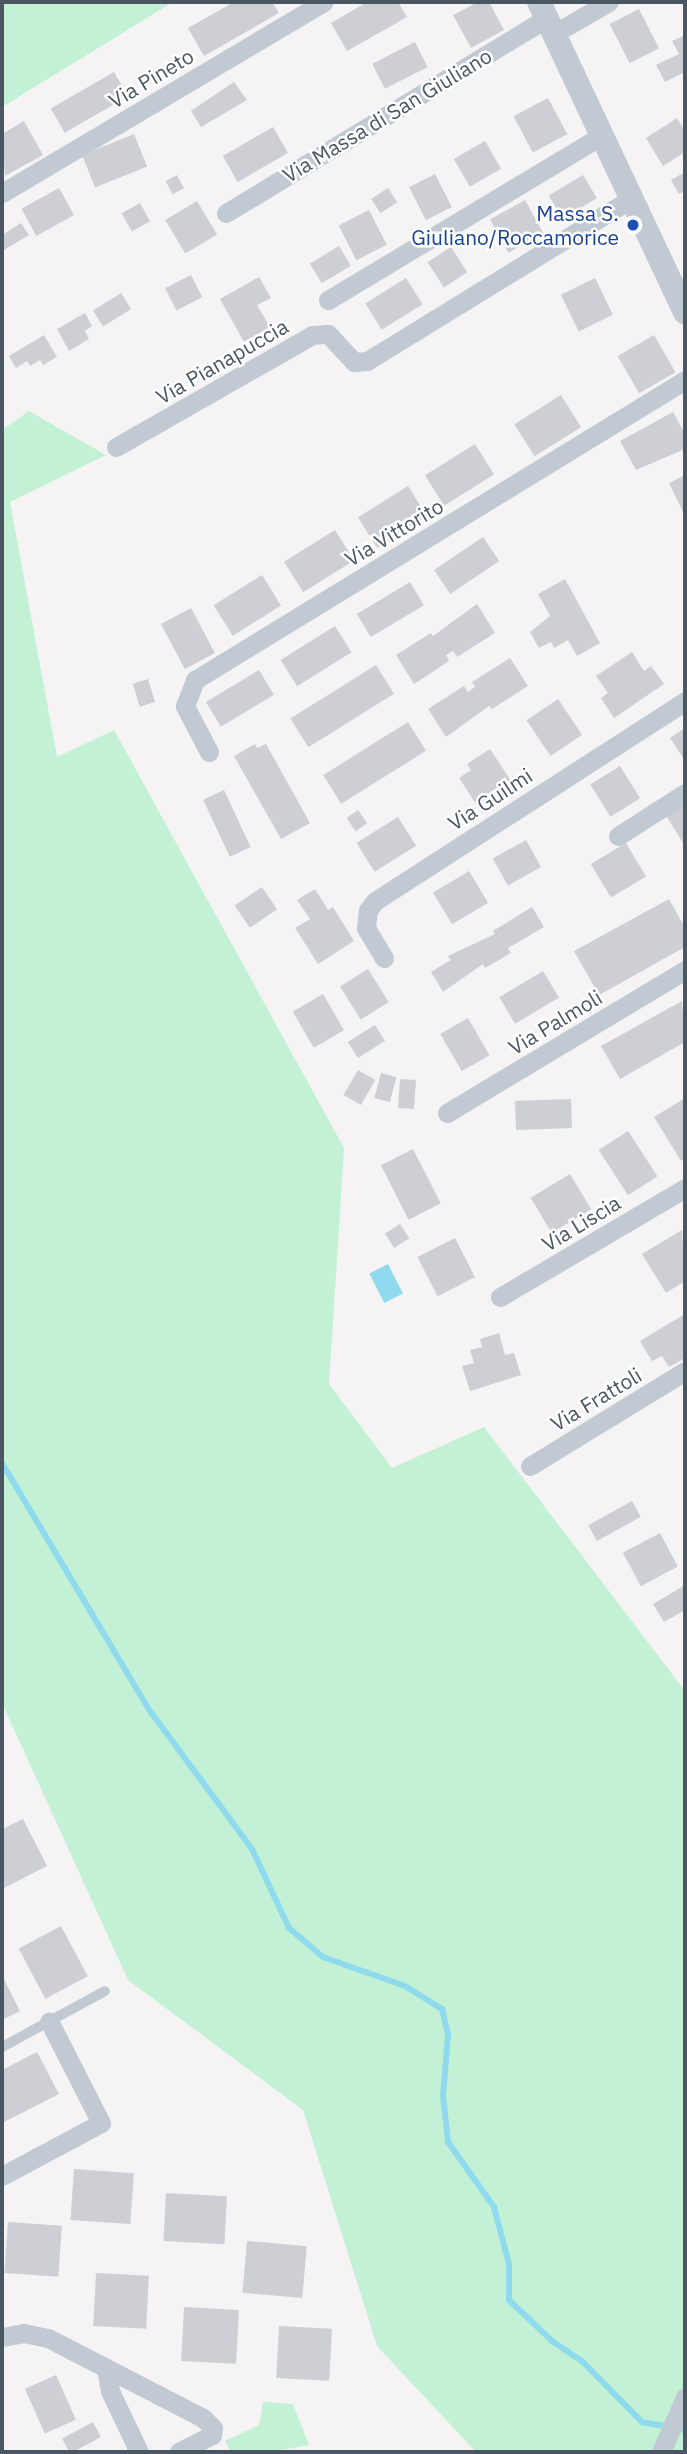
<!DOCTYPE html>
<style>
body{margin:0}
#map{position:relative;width:687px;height:2454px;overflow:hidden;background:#f5f3f3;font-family:"IBM Plex Sans",sans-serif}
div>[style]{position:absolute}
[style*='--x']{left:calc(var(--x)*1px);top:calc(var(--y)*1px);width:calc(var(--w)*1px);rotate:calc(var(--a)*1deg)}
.green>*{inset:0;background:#c3f1d5}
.water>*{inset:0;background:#90daee;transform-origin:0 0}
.stream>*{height:6px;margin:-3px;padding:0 3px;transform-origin:3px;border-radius:3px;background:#90daee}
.building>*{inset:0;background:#cdcfd5;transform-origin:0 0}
.service>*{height:10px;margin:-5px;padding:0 5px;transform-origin:5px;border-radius:5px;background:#c1cad2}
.minor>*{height:19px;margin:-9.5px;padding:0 9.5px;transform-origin:9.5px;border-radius:9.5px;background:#c1cad2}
.tertiary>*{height:24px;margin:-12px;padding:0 12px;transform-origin:12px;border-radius:12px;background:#c1cad2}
.dots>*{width:19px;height:19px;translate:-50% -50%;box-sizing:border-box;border:4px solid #fff;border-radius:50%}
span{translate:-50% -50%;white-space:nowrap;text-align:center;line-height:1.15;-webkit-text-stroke:5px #fff;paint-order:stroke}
.street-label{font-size:21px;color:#4a5661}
.transit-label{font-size:21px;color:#164399}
.right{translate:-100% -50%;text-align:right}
.frame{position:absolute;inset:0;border:4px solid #4a5661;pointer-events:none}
</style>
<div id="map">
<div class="green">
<div style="clip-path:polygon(2px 2px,173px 2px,2px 107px)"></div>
<div style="clip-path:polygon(29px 411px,106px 455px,10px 502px,57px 757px,114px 730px,344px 1148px,329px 1384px,392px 1468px,484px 1427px,685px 1691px,685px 2452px,476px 2452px,377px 2346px,303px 2110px,128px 1980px,2px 1703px,2px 430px)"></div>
<div style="clip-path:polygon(263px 2402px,293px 2404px,309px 2445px,270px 2452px,231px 2452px,225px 2441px,259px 2425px)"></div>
</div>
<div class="water">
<div style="left:388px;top:1264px;width:33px;height:21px;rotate:63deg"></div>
</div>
<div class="stream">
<div style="--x:2;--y:1463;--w:289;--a:59.2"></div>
<div style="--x:150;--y:1711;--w:172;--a:53.5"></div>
<div style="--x:252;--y:1849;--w:87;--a:64.9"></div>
<div style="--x:289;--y:1928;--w:45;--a:40.5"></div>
<div style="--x:323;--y:1957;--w:87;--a:19.5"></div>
<div style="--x:405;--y:1986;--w:44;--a:31.9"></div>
<div style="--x:442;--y:2009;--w:28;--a:77"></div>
<div style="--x:448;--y:2036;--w:59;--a:94.8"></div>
<div style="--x:443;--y:2095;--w:47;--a:83.9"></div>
<div style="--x:448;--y:2142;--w:80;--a:54.7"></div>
<div style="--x:494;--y:2207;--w:59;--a:75.3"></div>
<div style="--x:509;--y:2264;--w:36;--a:90"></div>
<div style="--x:509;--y:2300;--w:59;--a:43.6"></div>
<div style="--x:552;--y:2341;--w:36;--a:34"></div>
<div style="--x:582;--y:2361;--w:86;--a:45.5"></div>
<div style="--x:642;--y:2422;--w:44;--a:10.5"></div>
</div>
<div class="building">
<div style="clip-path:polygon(234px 2px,272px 2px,279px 13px,204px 56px,188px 28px)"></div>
<div style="clip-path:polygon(367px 2px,398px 2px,407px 17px,347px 51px,331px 23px)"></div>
<div style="clip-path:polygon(478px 2px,489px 2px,504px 30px,471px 48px,453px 15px)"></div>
<div style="left:639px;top:9px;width:44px;height:33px;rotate:63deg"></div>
<div style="clip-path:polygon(685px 35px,685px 72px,665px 82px,656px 65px,679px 54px,672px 41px)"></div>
<div style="left:415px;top:42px;width:28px;height:48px;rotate:63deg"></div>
<div style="left:114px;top:72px;width:28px;height:73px;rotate:60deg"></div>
<div style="clip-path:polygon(234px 82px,247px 100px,201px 127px,191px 111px)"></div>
<div style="left:548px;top:98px;width:41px;height:39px;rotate:62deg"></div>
<div style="clip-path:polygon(677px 118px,685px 131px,685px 152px,663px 166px,646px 138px)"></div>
<div style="clip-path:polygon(24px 121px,43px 155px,5px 176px,2px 134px)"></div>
<div style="left:273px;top:127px;width:30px;height:58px;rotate:60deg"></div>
<div style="left:134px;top:134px;width:35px;height:56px;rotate:68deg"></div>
<div style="left:485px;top:141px;width:32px;height:36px;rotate:60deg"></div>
<div style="clip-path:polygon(685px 172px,685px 191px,679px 194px,671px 180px)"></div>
<div style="left:435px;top:174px;width:37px;height:29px;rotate:63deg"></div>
<div style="left:177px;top:175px;width:15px;height:13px;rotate:62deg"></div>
<div style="left:583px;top:175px;width:27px;height:40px;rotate:59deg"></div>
<div style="left:59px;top:188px;width:31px;height:43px;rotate:61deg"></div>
<div style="left:388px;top:188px;width:17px;height:20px;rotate:57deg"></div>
<div style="left:525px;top:200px;width:38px;height:40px;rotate:61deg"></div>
<div style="left:197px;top:201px;width:39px;height:37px;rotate:59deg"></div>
<div style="left:140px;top:203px;width:21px;height:21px;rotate:61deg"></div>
<div style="left:369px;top:210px;width:39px;height:34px;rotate:63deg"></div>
<div style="clip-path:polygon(21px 223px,29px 235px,2px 251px,2px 235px)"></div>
<div style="left:339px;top:246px;width:23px;height:34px;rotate:59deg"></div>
<div style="left:451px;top:247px;width:30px;height:28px;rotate:57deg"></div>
<div style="left:191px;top:275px;width:25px;height:29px;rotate:63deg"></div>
<div style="clip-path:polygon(259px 277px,271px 298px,257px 305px,270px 327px,244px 342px,220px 299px)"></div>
<div style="left:406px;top:278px;width:31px;height:48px;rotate:58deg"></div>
<div style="left:595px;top:278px;width:41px;height:38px;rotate:64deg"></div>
<div style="left:121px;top:293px;width:19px;height:33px;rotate:58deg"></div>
<div style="clip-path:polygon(85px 313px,92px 326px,85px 331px,89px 339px,69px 351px,57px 329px)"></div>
<div style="clip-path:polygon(44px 335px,57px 357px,43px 365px,40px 360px,30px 366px,27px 361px,16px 368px,9px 356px)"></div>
<div style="left:654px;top:335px;width:43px;height:42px;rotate:60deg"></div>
<div style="left:561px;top:395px;width:38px;height:55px;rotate:58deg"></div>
<div style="clip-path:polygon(673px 412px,685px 434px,685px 449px,636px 470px,620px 441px)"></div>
<div style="left:475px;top:444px;width:36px;height:59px;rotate:58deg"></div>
<div style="clip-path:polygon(685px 475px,685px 516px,669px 483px)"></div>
<div style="left:408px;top:486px;width:36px;height:59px;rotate:58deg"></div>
<div style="left:335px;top:530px;width:36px;height:60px;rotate:58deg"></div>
<div style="left:483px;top:537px;width:29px;height:59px;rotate:56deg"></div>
<div style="left:262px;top:575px;width:36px;height:57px;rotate:58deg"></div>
<div style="clip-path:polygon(565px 579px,600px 643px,577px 656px,568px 640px,554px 648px,551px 642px,539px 648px,530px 632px,550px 616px,538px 594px)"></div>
<div style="left:410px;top:582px;width:27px;height:62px;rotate:59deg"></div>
<div style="clip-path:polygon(477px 604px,495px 633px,457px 657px,453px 651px,446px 655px,449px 661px,414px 684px,396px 655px,431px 633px,433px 636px)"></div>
<div style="left:191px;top:608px;width:51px;height:34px;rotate:62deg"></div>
<div style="left:335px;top:626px;width:31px;height:64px;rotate:58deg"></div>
<div style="clip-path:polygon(632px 652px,644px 671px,651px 666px,664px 684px,614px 718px,601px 698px,608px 693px,596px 676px)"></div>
<div style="clip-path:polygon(510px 658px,528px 686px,492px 709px,489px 706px,446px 737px,428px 709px,464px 686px,468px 692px,475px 687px,472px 682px)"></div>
<div style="left:376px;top:665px;width:34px;height:101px;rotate:58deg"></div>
<div style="left:259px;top:670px;width:29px;height:62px;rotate:59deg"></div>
<div style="left:148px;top:679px;width:24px;height:16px;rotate:73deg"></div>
<div style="left:558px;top:699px;width:43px;height:38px;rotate:56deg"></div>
<div style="left:408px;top:722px;width:34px;height:100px;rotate:58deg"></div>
<div style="clip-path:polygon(685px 728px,685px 761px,670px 738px)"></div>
<div style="clip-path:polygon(255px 744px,257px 748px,266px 744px,310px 823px,281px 839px,234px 756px)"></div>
<div style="clip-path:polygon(490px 749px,517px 790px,482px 813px,459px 778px,471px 770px,467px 764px)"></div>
<div style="left:620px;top:766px;width:38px;height:35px;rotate:58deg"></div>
<div style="left:224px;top:790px;width:63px;height:23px;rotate:65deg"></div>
<div style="clip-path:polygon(685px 801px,685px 846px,665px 814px)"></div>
<div style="left:358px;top:810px;width:16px;height:14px;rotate:55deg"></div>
<div style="left:398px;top:817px;width:34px;height:49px;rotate:58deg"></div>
<div style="left:526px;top:840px;width:31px;height:38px;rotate:61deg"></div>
<div style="left:626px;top:843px;width:39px;height:41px;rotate:59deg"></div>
<div style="left:469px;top:871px;width:37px;height:42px;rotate:59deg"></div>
<div style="left:262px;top:887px;width:27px;height:33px;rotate:56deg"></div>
<div style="clip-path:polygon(315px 889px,328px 910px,333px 907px,354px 941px,318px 964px,295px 928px,310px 919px,297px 900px)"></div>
<div style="clip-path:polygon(669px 899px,685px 928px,685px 947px,599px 995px,574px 951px)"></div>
<div style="clip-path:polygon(532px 907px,544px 927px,508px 948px,511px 953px,485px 968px,483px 964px,443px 992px,431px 972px,451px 960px,448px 956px,495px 934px,493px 931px)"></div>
<div style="left:368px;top:969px;width:39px;height:33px;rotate:58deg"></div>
<div style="left:543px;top:971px;width:31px;height:51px;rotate:59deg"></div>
<div style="left:323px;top:994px;width:42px;height:35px;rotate:60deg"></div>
<div style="clip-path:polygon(682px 1001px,685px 1042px,620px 1079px,601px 1046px)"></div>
<div style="left:468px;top:1018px;width:43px;height:32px;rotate:60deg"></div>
<div style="left:375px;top:1025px;width:19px;height:32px;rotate:58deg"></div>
<div style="left:358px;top:1070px;width:20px;height:29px;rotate:30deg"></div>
<div style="left:381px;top:1073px;width:16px;height:26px;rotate:15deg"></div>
<div style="left:400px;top:1079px;width:16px;height:29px;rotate:4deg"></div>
<div style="clip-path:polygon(685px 1098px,685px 1158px,681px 1161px,654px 1117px)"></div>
<div style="left:571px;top:1099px;width:29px;height:56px;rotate:88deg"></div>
<div style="left:628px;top:1131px;width:54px;height:35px;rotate:57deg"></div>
<div style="left:413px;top:1149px;width:61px;height:36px;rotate:63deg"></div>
<div style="left:570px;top:1174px;width:41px;height:46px;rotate:59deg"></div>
<div style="left:400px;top:1224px;width:17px;height:18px;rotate:57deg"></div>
<div style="clip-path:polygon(682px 1230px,685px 1281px,666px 1293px,642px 1254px)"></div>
<div style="left:455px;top:1238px;width:44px;height:42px;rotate:63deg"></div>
<div style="clip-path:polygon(685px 1314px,685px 1358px,669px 1367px,662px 1356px,652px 1361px,640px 1341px)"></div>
<div style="clip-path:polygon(499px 1333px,505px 1355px,514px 1353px,521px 1375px,470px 1391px,462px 1366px,474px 1363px,470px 1350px,482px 1347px,480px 1339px)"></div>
<div style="left:632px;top:1501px;width:18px;height:50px;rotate:61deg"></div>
<div style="left:660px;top:1533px;width:38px;height:42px;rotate:62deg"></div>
<div style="clip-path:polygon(685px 1585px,685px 1610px,664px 1622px,653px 1604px)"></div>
<div style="clip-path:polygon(23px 1819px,47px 1866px,2px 1889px,2px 1829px)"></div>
<div style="left:61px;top:1926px;width:57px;height:48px;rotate:62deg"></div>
<div style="clip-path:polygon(2px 1975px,20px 2011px,2px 2020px)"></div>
<div style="clip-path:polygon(37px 2052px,59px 2094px,4px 2122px,2px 2070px)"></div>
<div style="left:74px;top:2169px;width:60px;height:51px;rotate:4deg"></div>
<div style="left:166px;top:2193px;width:61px;height:48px;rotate:3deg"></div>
<div style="left:8px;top:2222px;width:54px;height:51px;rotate:4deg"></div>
<div style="left:247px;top:2241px;width:60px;height:52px;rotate:5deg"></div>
<div style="left:96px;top:2273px;width:53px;height:53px;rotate:3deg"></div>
<div style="left:184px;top:2307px;width:55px;height:54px;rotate:3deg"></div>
<div style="left:279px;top:2326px;width:53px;height:52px;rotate:3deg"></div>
<div style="left:56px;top:2375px;width:49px;height:34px;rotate:66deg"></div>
<div style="left:93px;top:2422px;width:17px;height:35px;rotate:62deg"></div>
</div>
<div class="service">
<div style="--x:2;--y:2047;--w:117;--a:-28.5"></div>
</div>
<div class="minor">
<div style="--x:555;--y:33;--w:62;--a:-29.9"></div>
<div style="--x:2;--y:193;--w:374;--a:-30.7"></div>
<div style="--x:226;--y:213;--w:376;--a:-31.3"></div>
<div style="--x:328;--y:300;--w:321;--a:-31"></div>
<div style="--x:116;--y:447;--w:226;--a:-29.7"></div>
<div style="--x:312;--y:335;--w:16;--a:-4"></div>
<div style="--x:328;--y:334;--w:38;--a:47"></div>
<div style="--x:354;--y:362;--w:13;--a:-4"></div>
<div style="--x:367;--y:361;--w:311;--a:-31.6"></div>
<div style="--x:209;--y:752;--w:52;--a:-117.6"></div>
<div style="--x:185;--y:706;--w:28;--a:-69"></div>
<div style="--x:195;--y:680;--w:575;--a:-31.48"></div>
<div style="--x:618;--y:836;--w:80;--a:-32.7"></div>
<div style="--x:384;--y:958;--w:35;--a:-121"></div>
<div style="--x:366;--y:928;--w:18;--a:-84"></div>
<div style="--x:368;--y:910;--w:11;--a:-52"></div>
<div style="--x:375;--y:901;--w:369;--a:-32.8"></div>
<div style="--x:447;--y:1113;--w:278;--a:-31"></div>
<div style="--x:500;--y:1297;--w:215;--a:-30.5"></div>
<div style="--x:530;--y:1466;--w:182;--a:-31.5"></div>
<div style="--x:2;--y:2176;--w:112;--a:-28.2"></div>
<div style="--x:101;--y:2123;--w:114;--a:-117"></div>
<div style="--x:2;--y:2337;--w:22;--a:-10"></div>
<div style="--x:24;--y:2333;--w:25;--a:12"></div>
<div style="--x:48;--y:2338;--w:174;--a:27.3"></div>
<div style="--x:203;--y:2418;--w:14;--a:45"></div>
<div style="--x:213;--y:2428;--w:7;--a:98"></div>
<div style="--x:212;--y:2435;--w:37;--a:153"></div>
<div style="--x:106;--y:2368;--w:23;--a:80"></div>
<div style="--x:110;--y:2391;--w:68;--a:64.6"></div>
<div style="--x:661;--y:2452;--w:60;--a:-66.4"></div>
</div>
<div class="tertiary">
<div style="--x:539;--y:2;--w:343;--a:64.8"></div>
</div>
<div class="dots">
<div style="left:633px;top:225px;background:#1a4fb4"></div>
</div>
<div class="street-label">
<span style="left:151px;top:78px;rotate:-31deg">Via Pineto</span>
<span style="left:387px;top:115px;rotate:-31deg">Via Massa di San Giuliano</span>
<span style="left:222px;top:361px;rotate:-30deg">Via Pianapuccia</span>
<span style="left:394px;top:532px;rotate:-31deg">Via Vittorito</span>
<span style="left:490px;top:799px;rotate:-33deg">Via Guilmi</span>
<span style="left:555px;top:1022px;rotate:-31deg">Via Palmoli</span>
<span style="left:581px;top:1223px;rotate:-31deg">Via Liscia</span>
<span style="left:596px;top:1399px;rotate:-31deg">Via Frattoli</span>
</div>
<div class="transit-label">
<span class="right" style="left:619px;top:225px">Massa S.<br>Giuliano/Roccamorice</span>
</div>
<div class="frame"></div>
</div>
